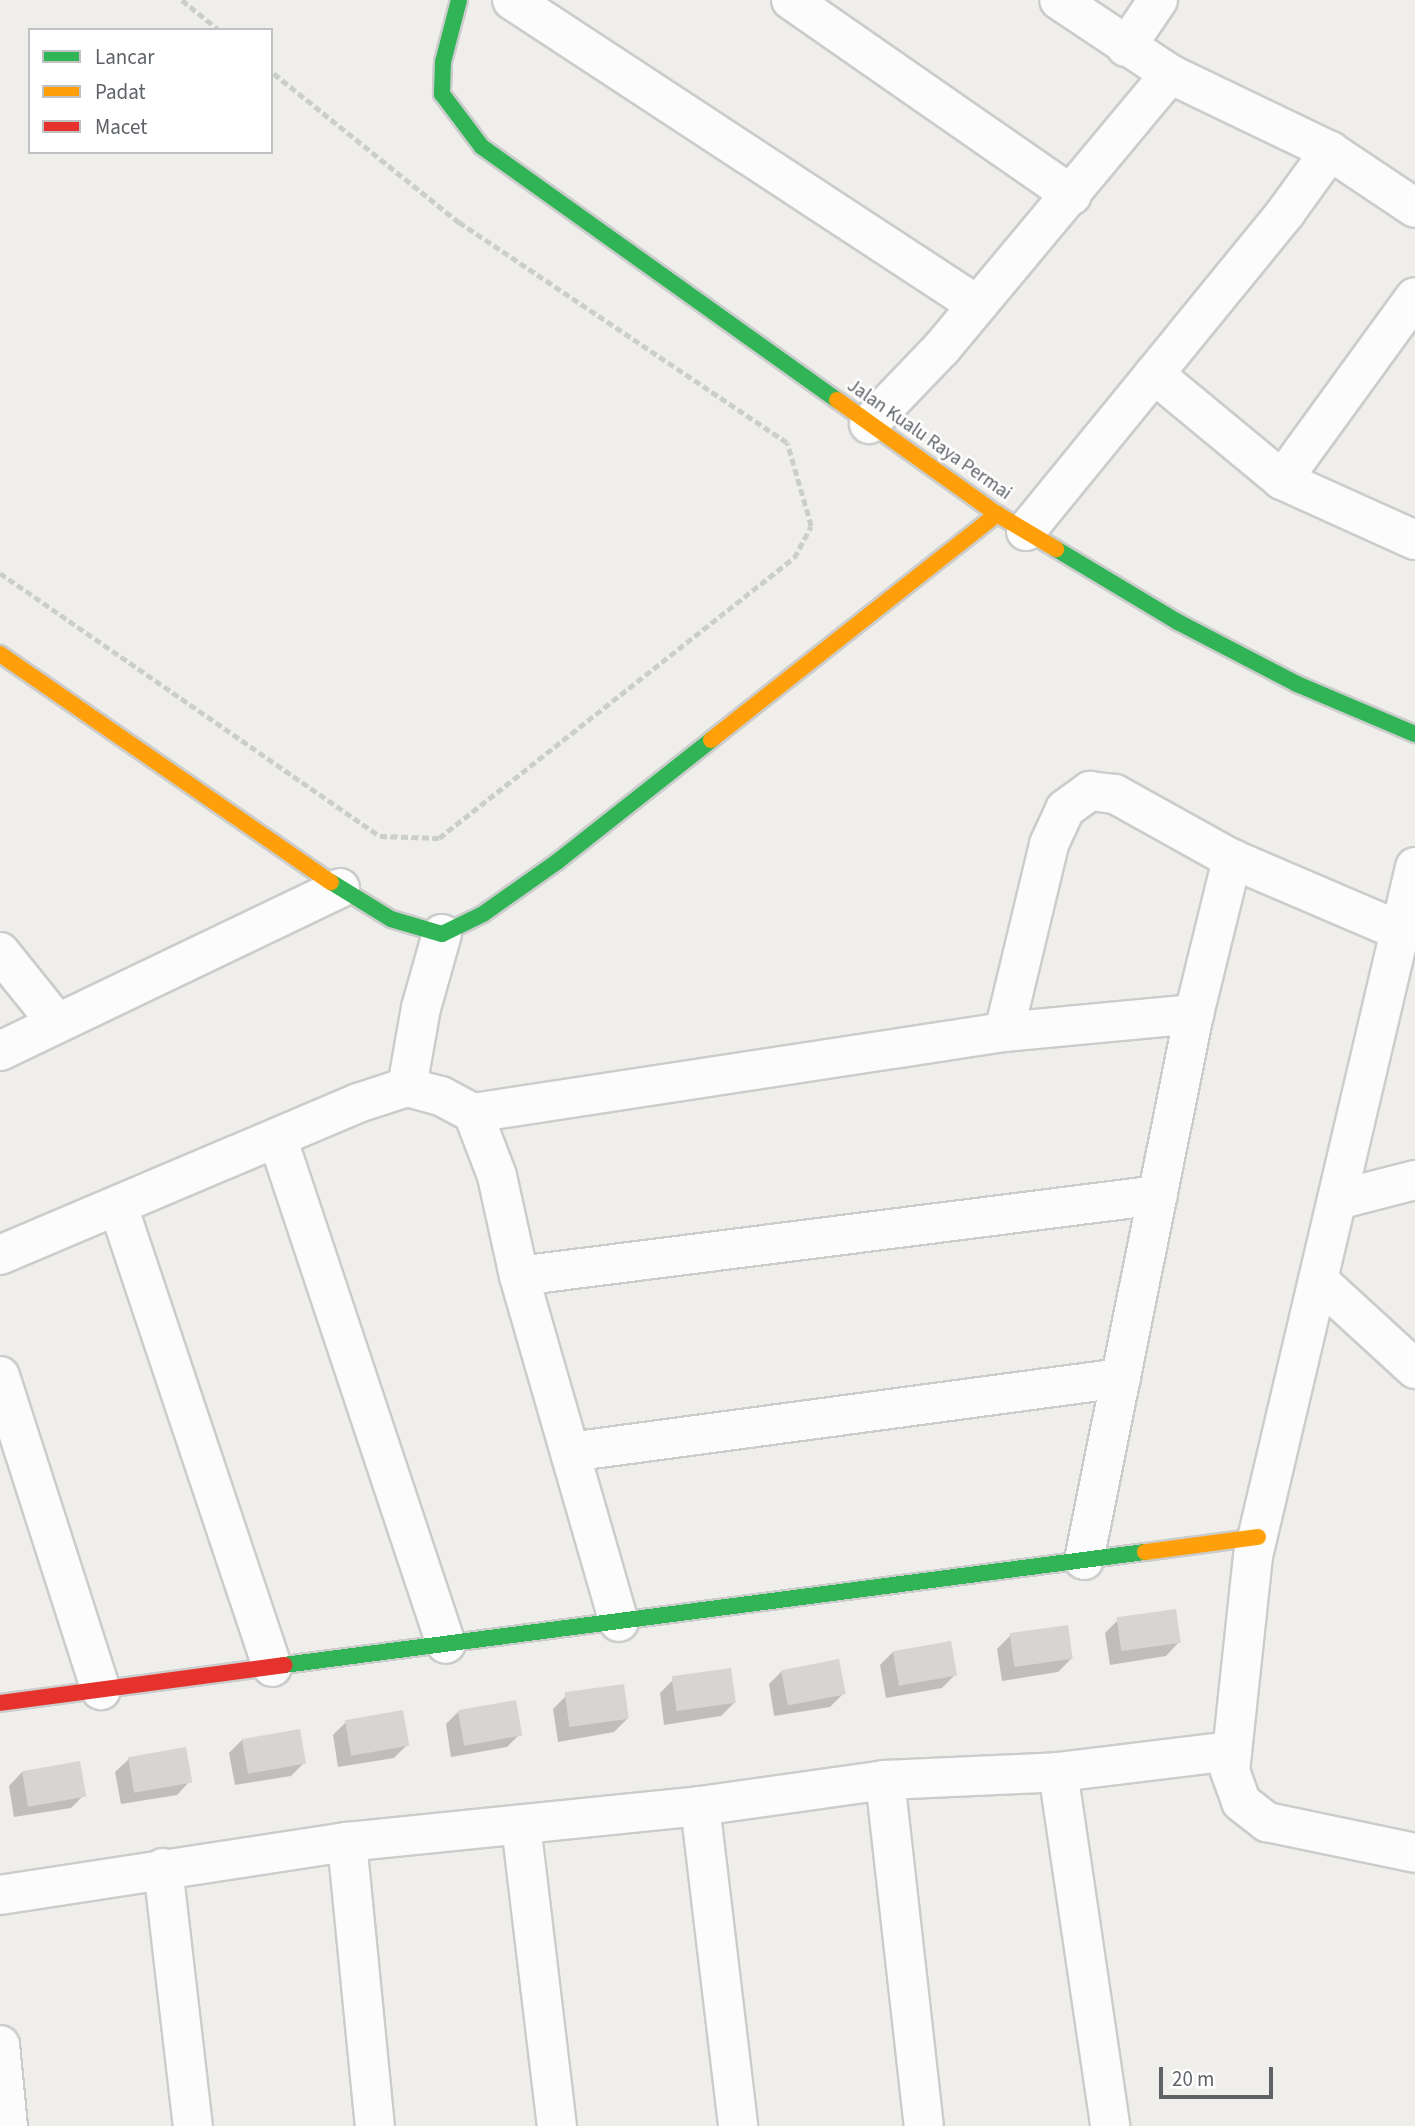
<!DOCTYPE html>
<style>
body{margin:0}
#map{position:relative;width:1415px;height:2126px;overflow:hidden;background:#efeeea;font-family:"Source Sans 3",sans-serif}
div>[style]{position:absolute}
[style*='--x']{left:calc(var(--x)*1px);top:calc(var(--y)*1px);width:calc(var(--w)*1px);rotate:calc(var(--a)*1deg)}
.shadow>*{inset:0;background:#0003}
.building>*{inset:0;background:#d6d5d3;transform-origin:0 0}
.path>*{height:4.5px;margin-top:-2.25px;transform-origin:0;background:repeating-linear-gradient(90deg,#cacfcc 0 7px,transparent 0 10.5px)}
.roads{filter:drop-shadow(2px 0 #cbcccc) drop-shadow(-2px 0 #cbcccc) drop-shadow(0 2px #cbcccc) drop-shadow(0 -2px #cbcccc)}
.street>*{height:38px;margin:-19px;padding:0 19px;transform-origin:19px;border-radius:19px;background:#fdfcfc}
.fast>*{height:16px;margin:-8px;padding:0 8px;transform-origin:8px;border-radius:8px;background:#30b455}
.slow>*{height:16px;margin:-8px;padding:0 8px;transform-origin:8px;border-radius:8px;background:#ff9f0a}
.jam>*{height:16px;margin:-8px;padding:0 8px;transform-origin:8px;border-radius:8px;background:#e5322d}
span{translate:-50% -50%;white-space:nowrap;text-align:center;line-height:1.15;-webkit-text-stroke:5px #fff;paint-order:stroke}
.street-label{font-size:19px;color:#5f6368}
.legend{position:absolute;left:28px;top:28px;width:245px;height:126px;box-sizing:border-box;background:#fff;border:2px solid #bfc1c3;margin:0;padding:9px 12px;list-style:none;font-size:21px;color:#5f6368}
.legend li{display:flex;align-items:center;gap:14px;height:35px}
.legend b{width:35px;border:2px solid #bfc1c3}
.scale{position:absolute;left:1159px;top:2067px;width:114px;height:32px;box-sizing:border-box;border:4px solid #5f6368;border-top:0;padding-left:9px;font-size:21px;line-height:24px;white-space:nowrap;color:#5f6368;-webkit-text-stroke:5px #fff;paint-order:stroke}
</style>
<div id="map">
<div class="shadow">
<div style="clip-path:polygon(1118px 1620px,1179px 1642px,1166px 1656px,1110px 1665px,1105px 1633px)"></div>
<div style="clip-path:polygon(1010px 1636px,1071px 1659px,1058px 1672px,1002px 1681px,997px 1649px)"></div>
<div style="clip-path:polygon(893px 1652px,955px 1675px,942px 1688px,886px 1698px,880px 1665px)"></div>
<div style="clip-path:polygon(782px 1671px,844px 1693px,830px 1707px,774px 1716px,769px 1684px)"></div>
<div style="clip-path:polygon(673px 1680px,734px 1703px,721px 1716px,664px 1725px,660px 1693px)"></div>
<div style="clip-path:polygon(566px 1696px,627px 1719px,614px 1732px,558px 1742px,553px 1709px)"></div>
<div style="clip-path:polygon(459px 1711px,520px 1734px,507px 1747px,451px 1757px,446px 1724px)"></div>
<div style="clip-path:polygon(346px 1722px,407px 1745px,394px 1758px,338px 1767px,333px 1735px)"></div>
<div style="clip-path:polygon(242px 1740px,304px 1763px,291px 1776px,235px 1785px,229px 1753px)"></div>
<div style="clip-path:polygon(129px 1759px,190px 1781px,177px 1795px,121px 1804px,115px 1772px)"></div>
<div style="clip-path:polygon(22px 1772px,84px 1795px,71px 1808px,14px 1817px,9px 1786px)"></div>
</div>
<div class="building">
<div style="left:1176px;top:1609px;width:34px;height:60px;rotate:82deg"></div>
<div style="left:1068px;top:1625px;width:34px;height:59px;rotate:82deg"></div>
<div style="left:951px;top:1641px;width:35px;height:59px;rotate:80deg"></div>
<div style="left:839px;top:1659px;width:36px;height:59px;rotate:79deg"></div>
<div style="left:731px;top:1668px;width:35px;height:60px;rotate:82deg"></div>
<div style="left:624px;top:1684px;width:35px;height:60px;rotate:82deg"></div>
<div style="left:516px;top:1700px;width:36px;height:59px;rotate:80deg"></div>
<div style="left:403px;top:1710px;width:36px;height:59px;rotate:80deg"></div>
<div style="left:300px;top:1729px;width:35px;height:59px;rotate:80deg"></div>
<div style="left:186px;top:1747px;width:36px;height:59px;rotate:80deg"></div>
<div style="left:80px;top:1761px;width:36px;height:59px;rotate:80deg"></div>
</div>
<div class="path">
<div style="--x:182;--y:0;--w:48;--a:39"></div>
<div style="--x:0;--y:573;--w:462;--a:34.7"></div>
<div style="--x:380;--y:836;--w:59;--a:1.9"></div>
<div style="--x:439;--y:838;--w:452;--a:-38.3"></div>
<div style="--x:794;--y:558;--w:36;--a:-62"></div>
<div style="--x:811;--y:526;--w:86;--a:-106.1"></div>
<div style="--x:787;--y:443;--w:395;--a:-146.1"></div>
<div style="--x:459;--y:223;--w:241;--a:-141.2"></div>
</div>
<div class="roads">
<div class="street">
<div style="--x:512;--y:0;--w:556;--a:33.26"></div>
<div style="--x:791;--y:0;--w:342;--a:34.8"></div>
<div style="--x:1126;--y:47;--w:57;--a:-55.8"></div>
<div style="--x:1170;--y:74;--w:178;--a:25.7"></div>
<div style="--x:1330;--y:151;--w:102;--a:33.8"></div>
<div style="--x:1154;--y:374;--w:166;--a:39.6"></div>
<div style="--x:1282;--y:480;--w:146;--a:24.3"></div>
<div style="--x:869;--y:424;--w:104;--a:-46.2"></div>
<div style="--x:941;--y:349;--w:358;--a:-50.2"></div>
<div style="--x:1170;--y:74;--w:133;--a:-146.3"></div>
<div style="--x:1282;--y:480;--w:226;--a:-54"></div>
<div style="--x:1026;--y:531;--w:412;--a:-50.8"></div>
<div style="--x:1286;--y:212;--w:75;--a:-54.2"></div>
<div style="--x:1415;--y:867;--w:708;--a:103.23"></div>
<div style="--x:1253;--y:1556;--w:216;--a:96.1"></div>
<div style="--x:1230;--y:1771;--w:33;--a:70"></div>
<div style="--x:1241;--y:1802;--w:33;--a:38"></div>
<div style="--x:1267;--y:1822;--w:151;--a:11.8"></div>
<div style="--x:0;--y:952;--w:91;--a:51.2"></div>
<div style="--x:1004;--y:1032;--w:193;--a:-76.5"></div>
<div style="--x:1049;--y:844;--w:38;--a:-65"></div>
<div style="--x:1065;--y:809;--w:31;--a:-36"></div>
<div style="--x:1090;--y:791;--w:25;--a:7"></div>
<div style="--x:1115;--y:794;--w:134;--a:29.1"></div>
<div style="--x:1232;--y:859;--w:183;--a:23.2"></div>
<div style="--x:0;--y:1051;--w:377;--a:-25.6"></div>
<div style="--x:407;--y:1087;--w:35;--a:15"></div>
<div style="--x:441;--y:1096;--w:36;--a:28"></div>
<div style="--x:473;--y:1113;--w:537;--a:-8.67"></div>
<div style="--x:1004;--y:1032;--w:191;--a:-5.4"></div>
<div style="--x:473;--y:1113;--w:67;--a:69.1"></div>
<div style="--x:497;--y:1176;--w:102;--a:77.6"></div>
<div style="--x:519;--y:1276;--w:360;--a:73.9"></div>
<div style="--x:278;--y:1140;--w:531;--a:71.57"></div>
<div style="--x:1337;--y:1200;--w:81;--a:-14.4"></div>
<div style="--x:118;--y:1206;--w:486;--a:71.5"></div>
<div style="--x:0;--y:1255;--w:389;--a:-23"></div>
<div style="--x:358;--y:1103;--w:52;--a:-18.1"></div>
<div style="--x:407;--y:1087;--w:80;--a:-80"></div>
<div style="--x:421;--y:1008;--w:77;--a:-74.2"></div>
<div style="--x:519;--y:1276;--w:644;--a:-7.22"></div>
<div style="--x:1318;--y:1280;--w:132;--a:42.5"></div>
<div style="--x:0;--y:1376;--w:330;--a:72.2"></div>
<div style="--x:570;--y:1452;--w:556;--a:-7.65"></div>
<div style="--x:1084;--y:1560;--w:557;--a:-78.61"></div>
<div style="--x:1194;--y:1014;--w:160;--a:-76.2"></div>
<div style="--x:1058;--y:1772;--w:358;--a:81.6"></div>
<div style="--x:885;--y:1780;--w:348;--a:83.6"></div>
<div style="--x:700;--y:1806;--w:322;--a:83.2"></div>
<div style="--x:521;--y:1825;--w:303;--a:83.2"></div>
<div style="--x:347;--y:1842;--w:285;--a:84.4"></div>
<div style="--x:163;--y:1868;--w:260;--a:83.4"></div>
<div style="--x:0;--y:1895;--w:351;--a:-8.7"></div>
<div style="--x:347;--y:1842;--w:355;--a:-5.8"></div>
<div style="--x:700;--y:1806;--w:187;--a:-8"></div>
<div style="--x:885;--y:1780;--w:173;--a:-2.6"></div>
<div style="--x:1058;--y:1772;--w:175;--a:-6.9"></div>
<div style="--x:0;--y:2045;--w:81;--a:84.4"></div>
</div>
<div class="fast">
<div style="--x:459;--y:0;--w:64;--a:104.5"></div>
<div style="--x:443;--y:62;--w:32;--a:92"></div>
<div style="--x:442;--y:94;--w:66;--a:53"></div>
<div style="--x:482;--y:147;--w:436;--a:35.5"></div>
<div style="--x:1056;--y:549;--w:142;--a:30.9"></div>
<div style="--x:1178;--y:622;--w:134;--a:27.5"></div>
<div style="--x:1297;--y:684;--w:128;--a:23"></div>
<div style="--x:331;--y:882;--w:70;--a:31.7"></div>
<div style="--x:391;--y:919;--w:53;--a:16.4"></div>
<div style="--x:442;--y:934;--w:46;--a:-26"></div>
<div style="--x:483;--y:914;--w:92;--a:-35.2"></div>
<div style="--x:558;--y:861;--w:195;--a:-38.3"></div>
<div style="--x:284;--y:1665;--w:868;--a:-7.48"></div>
</div>
<div class="slow">
<div style="--x:837;--y:400;--w:196;--a:35.5"></div>
<div style="--x:997;--y:514;--w:69;--a:30.7"></div>
<div style="--x:0;--y:654;--w:402;--a:34.6"></div>
<div style="--x:711;--y:740;--w:365;--a:-38.3"></div>
<div style="--x:1145;--y:1552;--w:114;--a:-7.6"></div>
</div>
<div class="jam">
<div style="--x:0;--y:1703;--w:287;--a:-7.6"></div>
</div>
</div>
<div class="street-label">
<span style="left:929px;top:440px;rotate:35deg">Jalan Kualu Raya Permai</span>
</div>
<ul class="legend">
<li><b style="height:9px;background:#30b455"></b>Lancar</li>
<li><b style="height:9px;background:#ff9f0a"></b>Padat</li>
<li><b style="height:9px;background:#e5322d"></b>Macet</li>
</ul>
<div class="scale">20 m</div>
</div>
